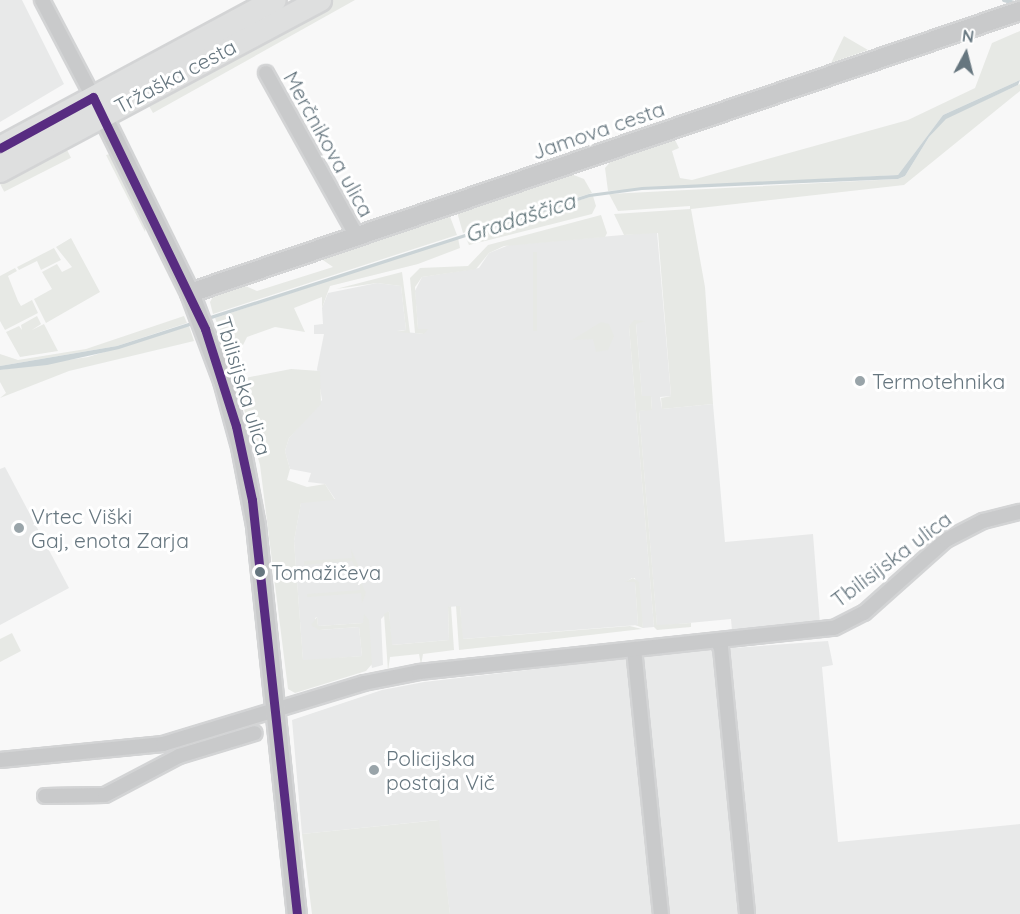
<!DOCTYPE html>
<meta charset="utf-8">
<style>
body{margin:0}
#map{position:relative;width:1020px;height:914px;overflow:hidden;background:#f8f8f8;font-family:Quicksand,sans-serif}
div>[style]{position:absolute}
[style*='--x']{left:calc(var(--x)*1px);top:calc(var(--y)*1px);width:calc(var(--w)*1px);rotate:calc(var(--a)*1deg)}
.built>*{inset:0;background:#e8e9e9}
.green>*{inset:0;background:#e7e9e5;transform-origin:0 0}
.water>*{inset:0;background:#cad3d6}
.stream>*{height:4px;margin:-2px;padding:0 2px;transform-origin:2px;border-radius:2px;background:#cad3d6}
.roads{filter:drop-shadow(2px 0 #d3d4d5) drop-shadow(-2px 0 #d3d4d5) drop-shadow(0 2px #d3d4d5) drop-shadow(0 -2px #d3d4d5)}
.minor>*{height:14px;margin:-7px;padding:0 7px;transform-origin:7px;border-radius:7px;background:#c9cacb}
.tertiary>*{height:18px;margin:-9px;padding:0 9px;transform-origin:9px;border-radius:9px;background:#c9cacb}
.primary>*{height:22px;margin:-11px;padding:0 11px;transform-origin:11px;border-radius:11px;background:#dedfdf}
.bus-1>*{height:9px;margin:-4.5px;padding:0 4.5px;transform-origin:4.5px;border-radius:4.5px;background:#582c81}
.dots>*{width:16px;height:16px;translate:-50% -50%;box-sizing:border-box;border:3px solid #fff;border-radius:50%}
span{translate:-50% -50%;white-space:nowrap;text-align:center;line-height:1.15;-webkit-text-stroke:6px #fff;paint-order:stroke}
.bus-label{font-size:20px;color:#66767f}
.left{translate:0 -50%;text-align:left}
.street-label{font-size:21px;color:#66767f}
.poi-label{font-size:21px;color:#66767f}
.water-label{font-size:22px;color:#607479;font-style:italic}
.north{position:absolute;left:936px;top:24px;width:60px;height:60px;-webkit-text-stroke:4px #fff;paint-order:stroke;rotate:7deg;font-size:16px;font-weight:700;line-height:24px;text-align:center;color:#66767f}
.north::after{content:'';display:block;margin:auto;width:21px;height:27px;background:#66767f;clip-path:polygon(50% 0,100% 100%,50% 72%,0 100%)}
</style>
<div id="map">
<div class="built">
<div style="clip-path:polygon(0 0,22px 0,64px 84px,0 122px)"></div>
<div style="clip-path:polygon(657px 232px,671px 396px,660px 397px,662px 409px,713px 404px,725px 542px,813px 534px,820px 624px,732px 631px,731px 619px,657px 626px,639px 411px,652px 409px,651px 396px,642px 397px,636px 323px,643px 320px,629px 326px,654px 627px,643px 628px,635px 578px,632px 578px,626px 582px,635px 581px,638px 625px,462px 639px,460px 606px,448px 607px,449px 640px,391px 645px,389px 611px,381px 619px,383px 665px,372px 668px,363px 623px,318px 626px,317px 617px,315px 618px,319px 630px,359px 627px,362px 656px,303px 661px,294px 541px,301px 502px,335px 499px,325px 484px,308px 482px,311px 473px,290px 469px,285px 451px,289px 438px,322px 400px,317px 369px,324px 334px,314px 334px,314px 325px,323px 324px,322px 308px,328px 293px,377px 283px,401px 286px,406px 330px,397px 331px,424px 334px,418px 329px,415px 291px,422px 277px,479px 268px,489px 253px,509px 245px)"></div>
<div style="clip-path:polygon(5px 467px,69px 588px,0 625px,0 469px)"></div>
<div style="clip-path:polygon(828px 641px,833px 665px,822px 667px,838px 842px,1020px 824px,1020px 914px,450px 914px,438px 820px,302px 834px,292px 720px,382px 690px,424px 682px,691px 651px)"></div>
</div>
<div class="green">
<div style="clip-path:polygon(333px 0,355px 0,153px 113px,145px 99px)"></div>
<div style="clip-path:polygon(1020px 31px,1020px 80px,943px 115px,898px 175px,608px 191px,605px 168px,612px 160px,674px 138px,679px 148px,672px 151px,680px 178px,692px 180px,908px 120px,975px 88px,992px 43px)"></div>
<div style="clip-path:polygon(844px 36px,868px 50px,831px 63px)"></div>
<div style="clip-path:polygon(1020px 84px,1020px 91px,904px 185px,691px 209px,705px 287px,713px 404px,662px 409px,661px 398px,671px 396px,658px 233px,624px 235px,614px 214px,690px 209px,690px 206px,618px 211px,609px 194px,898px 179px,905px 176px,929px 137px,946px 118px)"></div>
<div style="left:66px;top:148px;width:11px;height:75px;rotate:63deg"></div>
<div style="clip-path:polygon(110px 154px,146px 226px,145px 232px,106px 155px)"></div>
<div style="clip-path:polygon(571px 174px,584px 179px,592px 193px,463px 233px,457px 212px)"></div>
<div style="clip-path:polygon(593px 196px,596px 206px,592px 214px,469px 245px,465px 236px)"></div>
<div style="clip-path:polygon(449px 214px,457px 235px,213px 314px,210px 302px,214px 295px,243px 285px,257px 291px,333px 267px,320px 258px)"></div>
<div style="clip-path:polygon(601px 215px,607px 233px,605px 237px,504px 246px,489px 253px,476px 269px,422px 277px,415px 287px,418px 329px,428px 329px,424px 334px,415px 333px,410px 278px,420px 268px,468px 266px,488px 245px)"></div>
<div style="clip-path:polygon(71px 238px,100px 292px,46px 323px,34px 299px,52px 289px,42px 272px,57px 264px,62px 272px,72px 267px,56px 247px)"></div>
<div style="clip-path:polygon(458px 238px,460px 248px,418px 264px,330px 286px,322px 308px,322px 297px,294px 308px,305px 332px,275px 327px,247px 337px,243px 345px,234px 345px,225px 342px,215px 318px)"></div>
<div style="clip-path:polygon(54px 248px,61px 260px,41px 270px,37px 261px,19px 270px,17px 267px)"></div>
<div style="left:533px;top:252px;width:4px;height:79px"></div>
<div style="clip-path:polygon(15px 268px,17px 271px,8px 276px,18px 301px,21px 306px,32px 300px,38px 313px,5px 330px,0 321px,0 276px)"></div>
<div style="clip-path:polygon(402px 272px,410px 333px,396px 332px,406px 330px,401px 286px,377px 283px,336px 289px)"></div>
<div style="clip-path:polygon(37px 316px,41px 324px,32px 330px,44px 324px,58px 351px,20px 357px,6px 332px,19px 326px,22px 330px,21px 325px)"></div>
<div style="clip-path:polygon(184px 316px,187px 323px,117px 346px,0 366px,0 354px,18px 360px,86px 349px)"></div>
<div style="clip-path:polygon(634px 320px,645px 321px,636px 324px,642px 396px,651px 396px,652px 410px,639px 411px,657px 625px,691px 623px,691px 627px,657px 630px,654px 627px,629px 326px)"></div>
<div style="clip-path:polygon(601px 322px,609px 324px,614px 336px,608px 350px,596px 352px,593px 339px,572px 340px)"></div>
<div style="clip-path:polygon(189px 326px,194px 341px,69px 371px,0 398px,6px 393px,0 382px,0 370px,88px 357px)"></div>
<div style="clip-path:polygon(227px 350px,236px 352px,245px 378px,291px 369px,320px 371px,321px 404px,289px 438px,285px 451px,290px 469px,287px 480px,307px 487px,325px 484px,335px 500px,301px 503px,294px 541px,303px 660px,362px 656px,359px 627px,319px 630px,311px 625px,317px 617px,318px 626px,363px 623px,364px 614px,369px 620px,372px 664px,366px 671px,295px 693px,288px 689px,260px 465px)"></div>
<div style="clip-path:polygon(351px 549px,358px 565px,356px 570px,352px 561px,304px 565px,304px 561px,352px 558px)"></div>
<div style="clip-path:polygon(633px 578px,639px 582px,643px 628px,635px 625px,638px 625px,635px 582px,625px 582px)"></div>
<div style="clip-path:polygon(360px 580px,366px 593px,362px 603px,361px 593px,307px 597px,307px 594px,360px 590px)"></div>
<div style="clip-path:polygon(451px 606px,454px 650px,423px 654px,421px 665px,419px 654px,390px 657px,388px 671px,384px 614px,389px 611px,392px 645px,449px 640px,448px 607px)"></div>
<div style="clip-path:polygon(456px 606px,460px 606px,463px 639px,630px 626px,642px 629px,459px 650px)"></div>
<div style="clip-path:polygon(12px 633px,21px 651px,0 662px,0 639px)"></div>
<div style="clip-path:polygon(439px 820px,450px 914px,312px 914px,302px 834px)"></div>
</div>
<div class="water">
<div style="clip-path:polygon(1020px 80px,1018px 85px,946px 119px,929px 137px,905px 176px,898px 179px,642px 190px,590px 197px,119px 349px,47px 365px,0 370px,0 366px,117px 346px,589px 194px,642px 187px,898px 175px,943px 115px)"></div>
</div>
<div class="stream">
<div style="--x:1004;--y:0;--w:15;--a:16"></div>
</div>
<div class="roads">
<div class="minor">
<div style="--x:42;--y:0;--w:110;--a:62.3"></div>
<div style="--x:266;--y:73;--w:185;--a:60.9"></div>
<div style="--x:717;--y:641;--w:8;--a:60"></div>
<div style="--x:721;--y:648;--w:267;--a:84.4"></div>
<div style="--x:634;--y:649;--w:266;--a:84.2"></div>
<div style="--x:0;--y:760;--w:164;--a:-5.6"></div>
<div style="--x:163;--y:744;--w:210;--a:-16.9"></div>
<div style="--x:364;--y:683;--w:56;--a:-11.3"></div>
<div style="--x:419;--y:672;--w:417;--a:-6.1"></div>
<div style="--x:834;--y:628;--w:34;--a:-27"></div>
<div style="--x:864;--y:613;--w:110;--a:-41.7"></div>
<div style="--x:946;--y:540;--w:42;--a:-27.2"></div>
<div style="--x:983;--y:521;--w:38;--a:-14"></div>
<div style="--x:45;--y:796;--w:60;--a:-1"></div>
<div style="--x:105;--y:795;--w:84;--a:-27.8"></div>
<div style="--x:179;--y:756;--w:79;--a:-16.8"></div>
</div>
<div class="tertiary">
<div style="--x:97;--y:104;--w:211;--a:63.8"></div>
<div style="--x:190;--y:293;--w:94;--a:69.4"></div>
<div style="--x:223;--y:381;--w:68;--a:74.7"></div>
<div style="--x:241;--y:447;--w:80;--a:79.2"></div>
<div style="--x:256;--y:526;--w:390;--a:84"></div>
<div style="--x:190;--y:293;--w:877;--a:-18.77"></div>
</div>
<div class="primary">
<div style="--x:0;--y:148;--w:312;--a:-28.3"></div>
<div style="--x:0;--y:171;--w:363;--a:-28.1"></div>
</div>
</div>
<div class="bus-1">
<div style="--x:0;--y:148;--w:106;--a:-28.7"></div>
<div style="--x:93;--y:97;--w:258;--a:64.2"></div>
<div style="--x:205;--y:329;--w:102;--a:72.3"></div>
<div style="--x:236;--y:426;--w:76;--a:77.8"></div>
<div style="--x:252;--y:500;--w:416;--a:83.8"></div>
</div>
<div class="dots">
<div style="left:860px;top:381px;background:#99a4a9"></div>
<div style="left:19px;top:528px;background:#99a4a9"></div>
<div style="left:260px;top:572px;background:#66767f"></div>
<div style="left:374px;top:770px;background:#99a4a9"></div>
</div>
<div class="bus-label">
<span class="left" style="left:271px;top:572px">Tomažičeva</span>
</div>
<div class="street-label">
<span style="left:175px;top:76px;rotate:-28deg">Tržaška cesta</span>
<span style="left:598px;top:130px;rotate:-19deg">Jamova cesta</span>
<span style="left:329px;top:144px;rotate:61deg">Merčnikova ulica</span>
<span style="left:244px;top:386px;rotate:73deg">Tbilisijska ulica</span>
<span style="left:891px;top:559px;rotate:-37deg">Tbilisijska ulica</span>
</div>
<div class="poi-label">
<span class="left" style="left:872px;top:381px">Termotehnika</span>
<span class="left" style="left:31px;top:528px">Vrtec Viški<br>Gaj, enota Zarja</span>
<span class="left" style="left:386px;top:770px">Policijska<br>postaja Vič</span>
</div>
<div class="water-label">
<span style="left:520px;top:218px;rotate:-18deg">Gradaščica</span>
</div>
<div class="north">N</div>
</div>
